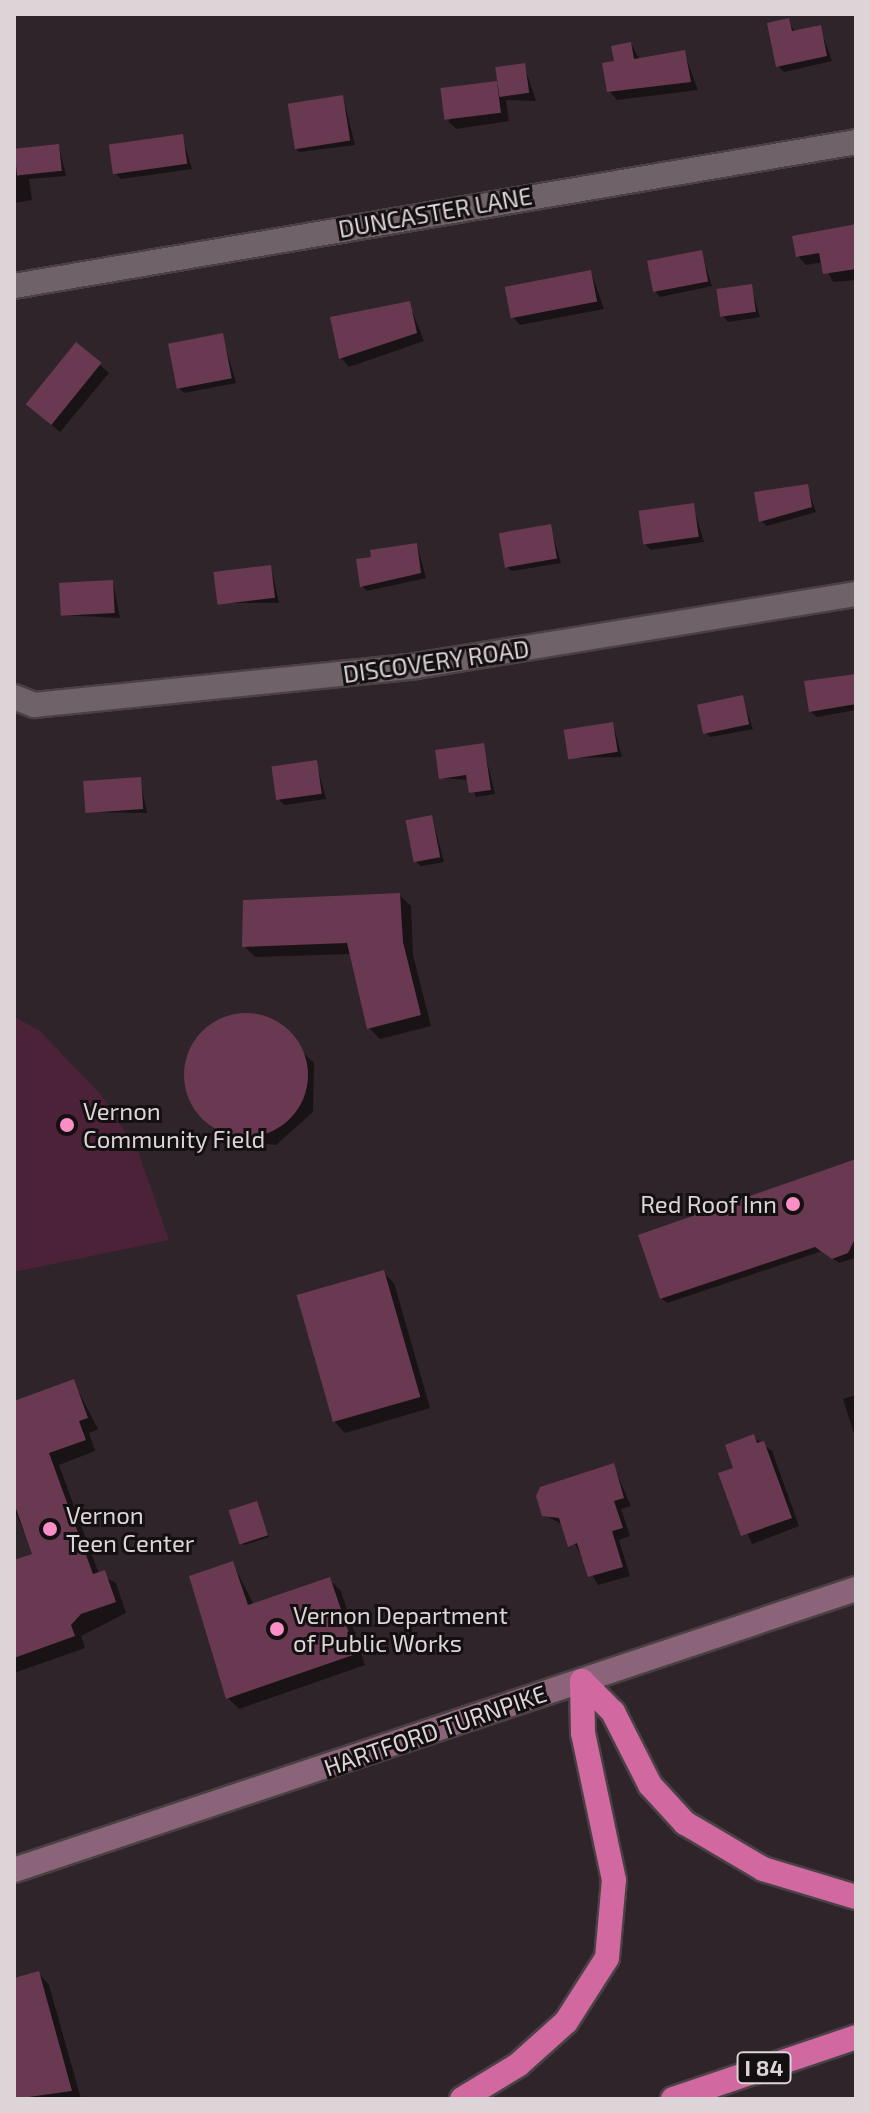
<!DOCTYPE html>
<style>
body{margin:0}
#map{position:relative;width:870px;height:2113px;overflow:hidden;background:#2f2429;font-family:"Exo 2",sans-serif}
div>[style]{position:absolute}
[style*='--x']{left:calc(var(--x)*1px);top:calc(var(--y)*1px);width:calc(var(--w)*1px);rotate:calc(var(--a)*1deg)}
.green>*{inset:0;background:#4c2239}
.shadow>*{inset:0;background:#0007}
.building>*{inset:0;background:#683951;transform-origin:0 0}
.round{border-radius:50%}
.roads{filter:drop-shadow(2px 0 #4a4145) drop-shadow(-2px 0 #4a4145) drop-shadow(0 2px #4a4145) drop-shadow(0 -2px #4a4145)}
.minor>*{height:24px;margin:-12px;padding:0 12px;transform-origin:12px;border-radius:12px;background:#6f6268}
.secondary>*{height:24px;margin:-12px;padding:0 12px;transform-origin:12px;border-radius:12px;background:#8c6479}
.motorway>*{height:24px;margin:-12px;padding:0 12px;transform-origin:12px;border-radius:12px;background:#d168a0}
.dots>*{width:22px;height:22px;translate:-50% -50%;box-sizing:border-box;border:4px solid #140f11;border-radius:50%}
span{translate:-50% -50%;white-space:nowrap;text-align:center;line-height:1.15;-webkit-text-stroke:6px #140f11;paint-order:stroke}
.shield-label span{padding:2px 6px;background:#140f11;border:2px solid;border-radius:6px;-webkit-text-stroke-width:0}
.shield-label{font-size:22px;color:#dcd4d7;font-weight:700}
.street-label{font-size:24px;color:#dcd4d7}
.poi-label{font-size:24px;color:#dcd4d7}
.left{translate:0 -50%;text-align:left}
.right{translate:-100% -50%;text-align:right}
.frame{position:absolute;inset:0;border:16px solid #dcd4d7;pointer-events:none}
</style>
<div id="map">
<div class="green">
<div style="clip-path:polygon(14px 1017px,39px 1030px,102px 1096px,139px 1154px,169px 1240px,14px 1272px)"></div>
</div>
<div class="shadow">
<div style="clip-path:polygon(788px 20px,795px 32px,820px 27px,832px 61px,784px 72px,778px 66px)"></div>
<div style="clip-path:polygon(631px 44px,640px 60px,684px 52px,698px 90px,617px 100px,609px 91px)"></div>
<div style="clip-path:polygon(524px 65px,536px 101px,506px 100px,509px 121px,456px 129px,448px 121px)"></div>
<div style="clip-path:polygon(343px 97px,355px 145px,299px 152px,294px 147px)"></div>
<div style="clip-path:polygon(182px 136px,192px 169px,121px 179px,116px 174px)"></div>
<div style="clip-path:polygon(59px 146px,66px 176px,29px 179px,32px 200px,14px 203px,14px 150px)"></div>
<div style="clip-path:polygon(856px 226px,856px 280px,833px 282px,823px 262px,806px 265px,798px 256px)"></div>
<div style="clip-path:polygon(701px 252px,712px 286px,660px 297px,655px 291px)"></div>
<div style="clip-path:polygon(591px 272px,604px 309px,520px 325px,512px 316px)"></div>
<div style="clip-path:polygon(751px 286px,760px 317px,728px 322px,723px 316px)"></div>
<div style="clip-path:polygon(409px 303px,424px 341px,349px 367px,341px 358px)"></div>
<div style="clip-path:polygon(222px 335px,236px 383px,184px 393px,179px 388px)"></div>
<div style="clip-path:polygon(77px 345px,109px 373px,60px 432px,36px 412px)"></div>
<div style="clip-path:polygon(807px 486px,816px 512px,767px 526px,761px 521px)"></div>
<div style="clip-path:polygon(693px 506px,704px 542px,651px 550px,646px 545px)"></div>
<div style="clip-path:polygon(550px 526px,561px 563px,512px 571px,506px 566px)"></div>
<div style="clip-path:polygon(417px 545px,426px 578px,367px 591px,362px 586px,373px 559px)"></div>
<div style="clip-path:polygon(271px 567px,279px 603px,219px 603px)"></div>
<div style="clip-path:polygon(113px 582px,120px 618px,62px 615px)"></div>
<div style="clip-path:polygon(856px 675px,856px 710px,817px 717px,811px 712px)"></div>
<div style="clip-path:polygon(742px 697px,753px 729px,710px 737px,705px 732px)"></div>
<div style="clip-path:polygon(613px 724px,622px 757px,569px 758px)"></div>
<div style="clip-path:polygon(483px 745px,495px 794px,476px 797px,469px 780px,441px 778px)"></div>
<div style="clip-path:polygon(316px 762px,326px 799px,285px 805px,279px 800px)"></div>
<div style="clip-path:polygon(140px 779px,147px 813px,87px 812px)"></div>
<div style="clip-path:polygon(432px 817px,444px 862px,421px 866px,415px 861px)"></div>
<div style="clip-path:polygon(399px 895px,411px 906px,413px 955px,431px 1026px,380px 1039px,369px 1028px,352px 954px,255px 957px,244px 946px)"></div>
<div style="clip-path:polygon(265px 1017px,314px 1063px,313px 1112px,276px 1145px,227px 1139px,187px 1086px,197px 1039px,216px 1022px)"></div>
<div style="clip-path:polygon(856px 1162px,854px 1258px,839px 1263px,822px 1251px,667px 1303px,661px 1298px)"></div>
<div style="clip-path:polygon(383px 1272px,394px 1283px,430px 1408px,345px 1433px,334px 1421px,298px 1297px)"></div>
<div style="clip-path:polygon(73px 1381px,98px 1429px,89px 1433px,95px 1451px,59px 1465px,99px 1574px,116px 1583px,126px 1613px,81px 1636px,85px 1648px,14px 1673px,14px 1562px,34px 1555px,14px 1509px,14px 1403px)"></div>
<div style="clip-path:polygon(856px 1395px,856px 1440px,843px 1399px)"></div>
<div style="clip-path:polygon(753px 1437px,772px 1451px,799px 1526px,752px 1544px,721px 1474px,736px 1469px)"></div>
<div style="clip-path:polygon(613px 1465px,631px 1506px,621px 1509px,630px 1536px,619px 1540px,630px 1576px,598px 1585px,564px 1525px,544px 1515px)"></div>
<div style="clip-path:polygon(257px 1503px,269px 1537px,244px 1545px,242px 1543px)"></div>
<div style="clip-path:polygon(233px 1564px,254px 1605px,329px 1579px,341px 1591px,365px 1665px,239px 1709px,228px 1698px)"></div>
<div style="clip-path:polygon(38px 1973px,49px 1985px,81px 2099px,14px 2099px,14px 1980px)"></div>
</div>
<div class="building">
<div style="clip-path:polygon(789px 18px,792px 31px,821px 25px,827px 56px,776px 67px,767px 23px)"></div>
<div style="clip-path:polygon(631px 42px,634px 59px,685px 50px,691px 82px,607px 92px,602px 63px,614px 61px,611px 46px)"></div>
<div style="left:525px;top:63px;width:30px;height:30px;rotate:82deg"></div>
<div style="left:497px;top:81px;width:32px;height:57px;rotate:83deg"></div>
<div style="left:343px;top:95px;width:46px;height:56px;rotate:81deg"></div>
<div style="left:183px;top:134px;width:30px;height:75px;rotate:82deg"></div>
<div style="left:59px;top:144px;width:27px;height:45px;rotate:84deg"></div>
<div style="clip-path:polygon(856px 224px,856px 269px,823px 274px,819px 253px,796px 257px,792px 236px)"></div>
<div style="left:702px;top:250px;width:32px;height:56px;rotate:79deg"></div>
<div style="left:591px;top:270px;width:32px;height:88px;rotate:79deg"></div>
<div style="left:752px;top:284px;width:28px;height:36px;rotate:82deg"></div>
<div style="clip-path:polygon(410px 301px,417px 333px,339px 359px,330px 317px)"></div>
<div style="left:223px;top:333px;width:46px;height:56px;rotate:79deg"></div>
<div style="left:76px;top:342px;width:33px;height:80px;rotate:39deg"></div>
<div style="clip-path:polygon(808px 484px,812px 507px,759px 522px,754px 492px)"></div>
<div style="left:694px;top:503px;width:34px;height:56px;rotate:82deg"></div>
<div style="left:551px;top:524px;width:35px;height:53px;rotate:80deg"></div>
<div style="clip-path:polygon(417px 543px,421px 573px,360px 587px,356px 559px,371px 557px,370px 550px)"></div>
<div style="left:271px;top:565px;width:33px;height:58px;rotate:83deg"></div>
<div style="left:113px;top:580px;width:33px;height:54px;rotate:87deg"></div>
<div style="clip-path:polygon(856px 674px,856px 704px,809px 712px,804px 681px)"></div>
<div style="left:743px;top:695px;width:30px;height:47px;rotate:78deg"></div>
<div style="left:613px;top:722px;width:30px;height:50px;rotate:81deg"></div>
<div style="clip-path:polygon(484px 743px,491px 790px,469px 793px,466px 775px,439px 779px,435px 750px)"></div>
<div style="left:317px;top:760px;width:34px;height:46px;rotate:82deg"></div>
<div style="left:141px;top:777px;width:32px;height:58px;rotate:86deg"></div>
<div style="left:432px;top:815px;width:43px;height:27px;rotate:79deg"></div>
<div style="clip-path:polygon(400px 893px,403px 942px,421px 1015px,367px 1029px,347px 943px,242px 947px,243px 900px)"></div>
<div class="round" style="left:184px;top:1013px;width:124px;height:124px"></div>
<div style="clip-path:polygon(856px 1159px,856px 1237px,848px 1253px,832px 1259px,815px 1247px,660px 1299px,638px 1235px)"></div>
<div style="left:384px;top:1270px;width:132px;height:91px;rotate:74deg"></div>
<div style="clip-path:polygon(74px 1379px,88px 1418px,79px 1421px,86px 1440px,49px 1453px,93px 1574px,105px 1570px,116px 1602px,81px 1614px,71px 1625px,75px 1636px,14px 1658px,14px 1560px,32px 1554px,14px 1503px,14px 1401px)"></div>
<div style="clip-path:polygon(754px 1434px,757px 1443px,764px 1441px,792px 1518px,741px 1536px,718px 1473px,733px 1468px,725px 1445px)"></div>
<div style="clip-path:polygon(614px 1463px,624px 1498px,614px 1501px,623px 1528px,612px 1531px,623px 1567px,588px 1577px,577px 1543px,568px 1547px,559px 1518px,542px 1516px,536px 1496px,540px 1487px)"></div>
<div style="left:257px;top:1501px;width:36px;height:30px;rotate:72deg"></div>
<div style="clip-path:polygon(233px 1561px,248px 1605px,330px 1577px,356px 1654px,226px 1699px,189px 1576px)"></div>
<div style="clip-path:polygon(39px 1971px,72px 2091px,14px 2099px,14px 1978px)"></div>
</div>
<div class="roads">
<div class="minor">
<div style="--x:14;--y:286;--w:854;--a:-9.7"></div>
<div style="--x:14;--y:697;--w:22;--a:22"></div>
<div style="--x:34;--y:705;--w:384;--a:-5.8"></div>
<div style="--x:416;--y:666;--w:446;--a:-9.3"></div>
</div>
<div class="secondary">
<div style="--x:14;--y:1870;--w:888;--a:-18.46"></div>
</div>
<div class="motorway">
<div style="--x:582;--y:1681;--w:44;--a:45"></div>
<div style="--x:613;--y:1712;--w:82;--a:63.1"></div>
<div style="--x:650;--y:1785;--w:52;--a:47.4"></div>
<div style="--x:685;--y:1823;--w:91;--a:30.5"></div>
<div style="--x:763;--y:1869;--w:97;--a:16.8"></div>
<div style="--x:462;--y:2099;--w:66;--a:-31.3"></div>
<div style="--x:518;--y:2065;--w:64;--a:-41.9"></div>
<div style="--x:566;--y:2022;--w:76;--a:-57.4"></div>
<div style="--x:607;--y:1958;--w:78;--a:-84.9"></div>
<div style="--x:614;--y:1880;--w:150;--a:-101.9"></div>
<div style="--x:583;--y:1733;--w:52;--a:-91.1"></div>
<div style="--x:673;--y:2099;--w:193;--a:-18.7"></div>
</div>
</div>
<div class="dots">
<div style="left:67px;top:1125px;background:#fa8fc6"></div>
<div style="left:793px;top:1204px;background:#fa8fc6"></div>
<div style="left:50px;top:1529px;background:#fa8fc6"></div>
<div style="left:277px;top:1629px;background:#fa8fc6"></div>
</div>
<div class="shield-label">
<span style="left:764px;top:2068px">I 84</span>
</div>
<div class="street-label">
<span style="left:435px;top:212px;rotate:-10deg">DUNCASTER LANE</span>
<span style="left:436px;top:661px;rotate:-8deg">DISCOVERY ROAD</span>
<span style="left:435px;top:1730px;rotate:-19deg">HARTFORD TURNPIKE</span>
</div>
<div class="poi-label">
<span class="left" style="left:83px;top:1125px">Vernon<br>Community Field</span>
<span class="right" style="left:777px;top:1204px">Red Roof Inn</span>
<span class="left" style="left:66px;top:1529px">Vernon<br>Teen Center</span>
<span class="left" style="left:293px;top:1629px">Vernon Department<br>of Public Works</span>
</div>
<div class="frame"></div>
</div>
